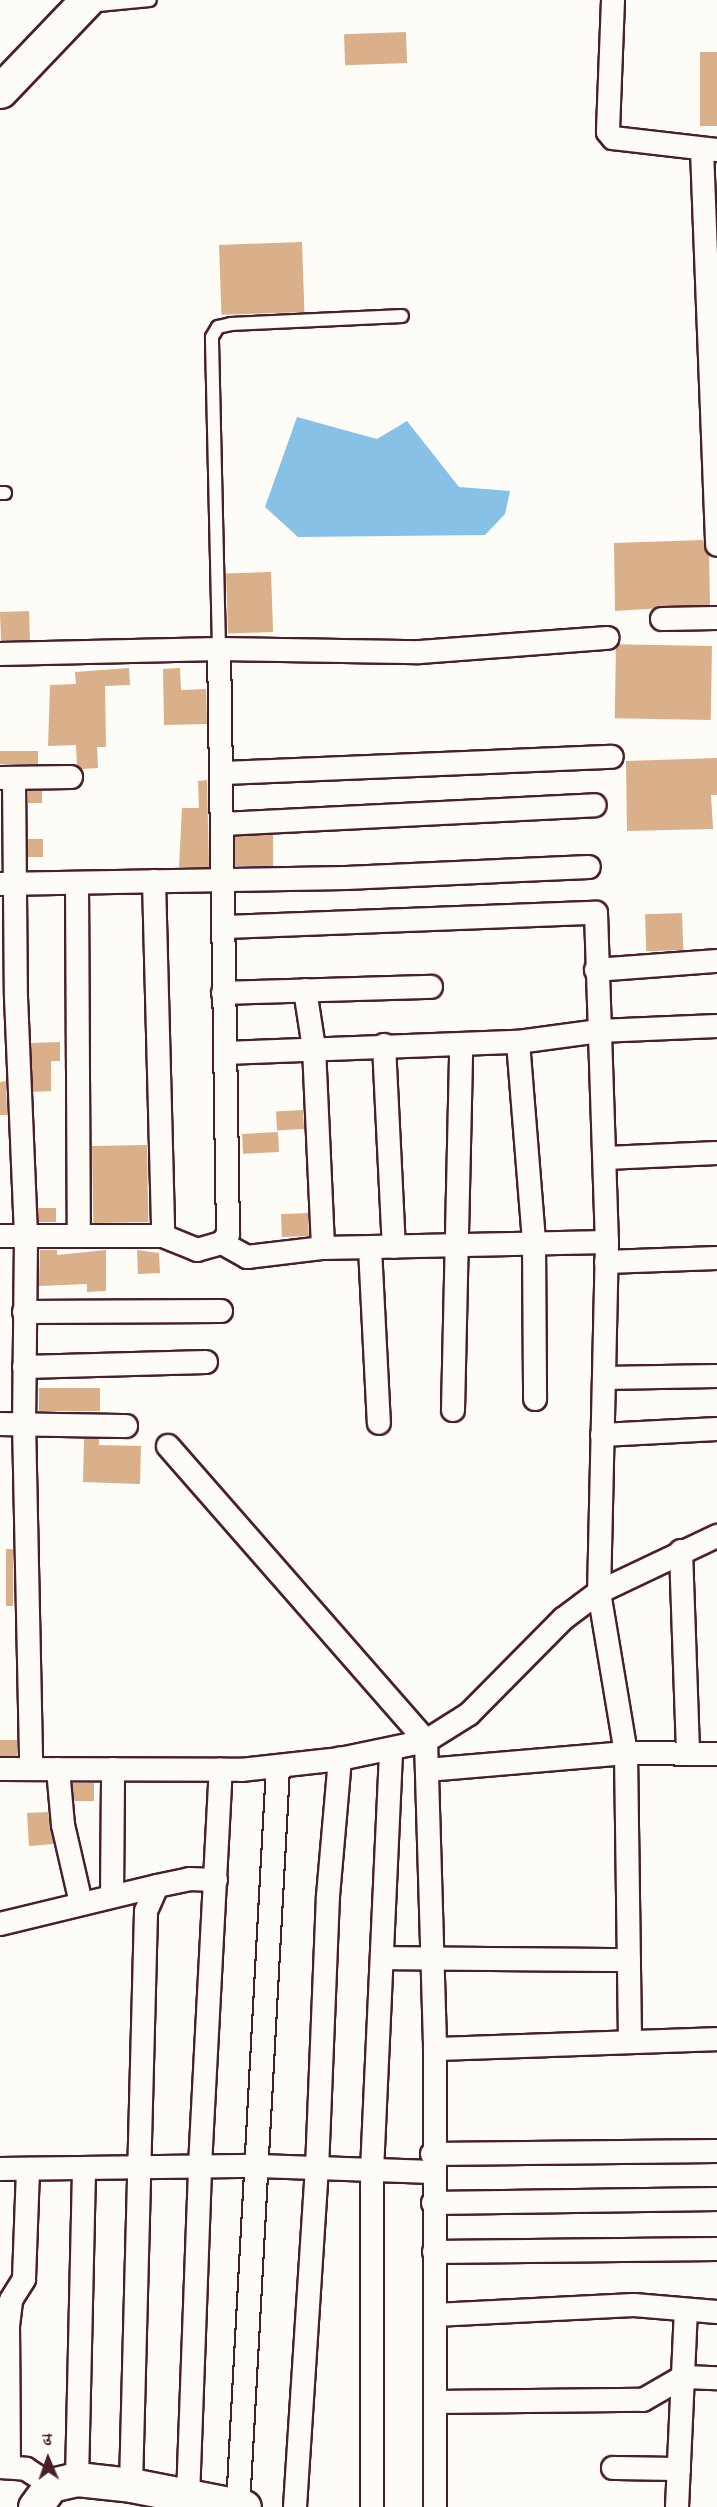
<!DOCTYPE html>
<meta charset="utf-8">
<style>
body{margin:0}
#map{position:relative;width:717px;height:2507px;overflow:hidden;background:#fdfcf7;font-family:Dekko,"Playpen Sans Deva",sans-serif}
div>[style]{position:absolute}
[style*='--x']{left:calc(var(--x)*1px);top:calc(var(--y)*1px);width:calc(var(--w)*1px);rotate:calc(var(--a)*1deg)}
.water>*{inset:0;background:#87c1e6}
.building>*{inset:0;background:#d9b08a;transform-origin:0 0}
.roads{filter:drop-shadow(2px 0 #4a1f2b) drop-shadow(-2px 0 #4a1f2b) drop-shadow(0 2px #4a1f2b) drop-shadow(0 -2px #4a1f2b)}
.lane>*{height:12px;margin:-6px;padding:0 6px;transform-origin:6px;border-radius:6px;background:#fdfcf7}
.street>*{height:22px;margin:-11px;padding:0 11px;transform-origin:11px;border-radius:11px;background:#fdfcf7}
.secondary>*{height:33px;margin:-16.5px;padding:0 16.5px;transform-origin:16.5px;border-radius:16.5px;background:#fdfcf7}
span{translate:-50% -50%;white-space:nowrap;text-align:center;line-height:1.15;-webkit-text-stroke:4.5px #fdfcf7;paint-order:stroke}
.north{position:absolute;left:18px;top:2429px;width:60px;height:60px;-webkit-text-stroke:4px #fdfcf7;paint-order:stroke;rotate:358deg;font-size:16px;font-weight:700;line-height:24px;text-align:center;color:#4a1f2b}
.north::after{content:'';display:block;margin:auto;width:21px;height:27px;background:#4a1f2b;clip-path:polygon(50% 0,100% 100%,50% 72%,0 100%)}
</style>
<div id="map">
<div class="water">
<div style="clip-path:polygon(297px 417px,377px 439px,407px 421px,459px 487px,510px 491px,505px 514px,485px 535px,298px 537px,265px 507px)"></div>
</div>
<div class="building">
<div style="left:406px;top:32px;width:31px;height:62px;rotate:88deg"></div>
<div style="left:700px;top:52px;width:17px;height:74px"></div>
<div style="left:302px;top:242px;width:70px;height:83px;rotate:88deg"></div>
<div style="clip-path:polygon(703px 540px,709px 555px,710px 605px,615px 611px,614px 543px)"></div>
<div style="left:271px;top:572px;width:60px;height:45px;rotate:88deg"></div>
<div style="left:29px;top:611px;width:29px;height:29px;rotate:88deg"></div>
<div style="left:712px;top:646px;width:74px;height:96px;rotate:91deg"></div>
<div style="clip-path:polygon(129px 668px,130px 685px,105px 686px,106px 747px,97px 747px,98px 768px,82px 769px,77px 765px,76px 745px,48px 746px,50px 685px,76px 684px,75px 672px)"></div>
<div style="clip-path:polygon(180px 668px,181px 690px,206px 689px,207px 724px,164px 725px,163px 669px)"></div>
<div style="left:38px;top:751px;width:13px;height:38px;rotate:90deg"></div>
<div style="clip-path:polygon(717px 758px,717px 795px,711px 795px,713px 829px,627px 831px,626px 761px)"></div>
<div style="clip-path:polygon(207px 780px,209px 867px,179px 867px,182px 808px,199px 808px,198px 781px)"></div>
<div style="left:28px;top:791px;width:14px;height:12px"></div>
<div style="left:273px;top:835px;width:31px;height:38px;rotate:90deg"></div>
<div style="left:28px;top:839px;width:15px;height:18px"></div>
<div style="left:682px;top:913px;width:37px;height:37px;rotate:88deg"></div>
<div style="clip-path:polygon(60px 1042px,60px 1061px,51px 1061px,51px 1091px,33px 1092px,31px 1043px)"></div>
<div style="clip-path:polygon(6px 1081px,7px 1115px,0 1115px,0 1082px)"></div>
<div style="left:303px;top:1110px;width:19px;height:27px;rotate:87deg"></div>
<div style="left:278px;top:1132px;width:20px;height:36px;rotate:87deg"></div>
<div style="left:147px;top:1145px;width:77px;height:55px;rotate:89deg"></div>
<div style="left:38px;top:1208px;width:18px;height:14px"></div>
<div style="left:308px;top:1213px;width:23px;height:27px;rotate:88deg"></div>
<div style="clip-path:polygon(40px 1250px,57px 1250px,57px 1255px,106px 1250px,106px 1291px,87px 1292px,87px 1284px,39px 1286px)"></div>
<div style="clip-path:polygon(137px 1250px,159px 1253px,160px 1273px,138px 1274px)"></div>
<div style="left:39px;top:1388px;width:61px;height:23px"></div>
<div style="clip-path:polygon(84px 1439px,99px 1439px,99px 1445px,141px 1446px,140px 1484px,83px 1482px)"></div>
<div style="left:6px;top:1549px;width:7px;height:57px"></div>
<div style="left:0;top:1740px;width:17px;height:16px"></div>
<div style="left:73px;top:1783px;width:21px;height:18px"></div>
<div style="clip-path:polygon(48px 1812px,54px 1844px,29px 1846px,27px 1813px)"></div>
</div>
<div class="roads">
<div class="lane">
<div style="--x:88;--y:6;--w:62;--a:-5.5"></div>
<div style="--x:0;--y:493;--w:5;--a:0"></div>
<div style="--x:219;--y:649;--w:312;--a:-91.3"></div>
<div style="--x:212;--y:337;--w:12;--a:-59"></div>
<div style="--x:218;--y:327;--w:13;--a:-13"></div>
<div style="--x:231;--y:324;--w:171;--a:-2.7"></div>
</div>
<div class="street">
<div style="--x:613;--y:0;--w:132;--a:92.2"></div>
<div style="--x:608;--y:132;--w:8;--a:50"></div>
<div style="--x:613;--y:138;--w:104;--a:6.6"></div>
<div style="--x:702;--y:150;--w:395;--a:87.8"></div>
<div style="--x:662;--y:619;--w:55;--a:-1"></div>
<div style="--x:0;--y:654;--w:219;--a:-1.3"></div>
<div style="--x:219;--y:649;--w:201;--a:0.9"></div>
<div style="--x:420;--y:652;--w:188;--a:-4.3"></div>
<div style="--x:224;--y:773;--w:388;--a:-2.4"></div>
<div style="--x:1;--y:778;--w:70;--a:-0.8"></div>
<div style="--x:14;--y:778;--w:219;--a:89.5"></div>
<div style="--x:16;--y:997;--w:241;--a:87.6"></div>
<div style="--x:26;--y:1238;--w:184;--a:90.6"></div>
<div style="--x:24;--y:1422;--w:347;--a:88.8"></div>
<div style="--x:224;--y:824;--w:371;--a:-2.9"></div>
<div style="--x:154;--y:881;--w:355;--a:88.5"></div>
<div style="--x:77;--y:883;--w:353;--a:89.7"></div>
<div style="--x:0;--y:884;--w:346;--a:-1"></div>
<div style="--x:346;--y:878;--w:243;--a:-2.6"></div>
<div style="--x:224;--y:927;--w:372;--a:-2.2"></div>
<div style="--x:596;--y:913;--w:329;--a:88.1"></div>
<div style="--x:607;--y:1242;--w:350;--a:91.3"></div>
<div style="--x:599;--y:1592;--w:163;--a:80.5"></div>
<div style="--x:626;--y:1753;--w:289;--a:89.2"></div>
<div style="--x:596;--y:970;--w:121;--a:-4.3"></div>
<div style="--x:305;--y:990;--w:59;--a:81.2"></div>
<div style="--x:314;--y:1048;--w:200;--a:87.4"></div>
<div style="--x:223;--y:993;--w:208;--a:-1.7"></div>
<div style="--x:518;--y:1042;--w:202;--a:85.4"></div>
<div style="--x:534;--y:1243;--w:156;--a:89.6"></div>
<div style="--x:384;--y:1045;--w:202;--a:87.2"></div>
<div style="--x:225;--y:1053;--w:293;--a:-2.2"></div>
<div style="--x:518;--y:1042;--w:82;--a:-7.7"></div>
<div style="--x:599;--y:1031;--w:118;--a:-2.4"></div>
<div style="--x:606;--y:1158;--w:111;--a:-2.6"></div>
<div style="--x:0;--y:1236;--w:163;--a:0"></div>
<div style="--x:163;--y:1236;--w:37;--a:22"></div>
<div style="--x:197;--y:1250;--w:26;--a:-16"></div>
<div style="--x:222;--y:1243;--w:11;--a:-56"></div>
<div style="--x:228;--y:1234;--w:585;--a:-90.88"></div>
<div style="--x:222;--y:1243;--w:29;--a:29"></div>
<div style="--x:247;--y:1257;--w:77;--a:-6.8"></div>
<div style="--x:323;--y:1248;--w:284;--a:-1.2"></div>
<div style="--x:370;--y:1248;--w:175;--a:87.1"></div>
<div style="--x:606;--y:1262;--w:111;--a:-2.1"></div>
<div style="--x:24;--y:1312;--w:197;--a:-0.3"></div>
<div style="--x:24;--y:1367;--w:182;--a:-1.6"></div>
<div style="--x:604;--y:1378;--w:113;--a:-1"></div>
<div style="--x:453;--y:1410;--w:366;--a:-88.7"></div>
<div style="--x:0;--y:1424;--w:126;--a:0.9"></div>
<div style="--x:602;--y:1435;--w:115;--a:-3"></div>
<div style="--x:168;--y:1446;--w:392;--a:48.8"></div>
<div style="--x:426;--y:1741;--w:308;--a:88.3"></div>
<div style="--x:435;--y:2049;--w:458;--a:90"></div>
<div style="--x:681;--y:1551;--w:203;--a:88"></div>
<div style="--x:0;--y:1769;--w:241;--a:0.2"></div>
<div style="--x:241;--y:1770;--w:100;--a:-6.3"></div>
<div style="--x:340;--y:1759;--w:88;--a:-11.8"></div>
<div style="--x:426;--y:1741;--w:51;--a:-32.1"></div>
<div style="--x:469;--y:1714;--w:134;--a:-45.3"></div>
<div style="--x:563;--y:1619;--w:45;--a:-36.9"></div>
<div style="--x:599;--y:1592;--w:131;--a:-25.4"></div>
<div style="--x:58;--y:1769;--w:56;--a:84.9"></div>
<div style="--x:63;--y:1825;--w:80;--a:77"></div>
<div style="--x:427;--y:1770;--w:200;--a:-4.9"></div>
<div style="--x:626;--y:1753;--w:91;--a:0.6"></div>
<div style="--x:112;--y:1896;--w:127;--a:-89.5"></div>
<div style="--x:0;--y:1924;--w:162;--a:-13.6"></div>
<div style="--x:382;--y:1958;--w:247;--a:0.5"></div>
<div style="--x:435;--y:2049;--w:282;--a:-2"></div>
<div style="--x:432;--y:2154;--w:285;--a:-0.6"></div>
<div style="--x:0;--y:2169;--w:258;--a:-0.7"></div>
<div style="--x:258;--y:2166;--w:175;--a:2"></div>
<div style="--x:433;--y:2203;--w:284;--a:-0.8"></div>
<div style="--x:434;--y:2252;--w:283;--a:-0.6"></div>
<div style="--x:435;--y:2315;--w:199;--a:-2.9"></div>
<div style="--x:634;--y:2305;--w:83;--a:4.8"></div>
<div style="--x:436;--y:2402;--w:207;--a:-0.6"></div>
<div style="--x:643;--y:2400;--w:46;--a:-29.9"></div>
<div style="--x:683;--y:2377;--w:34;--a:2"></div>
<div style="--x:0;--y:2467;--w:26;--a:4"></div>
<div style="--x:26;--y:2469;--w:30;--a:33"></div>
<div style="--x:9;--y:2467;--w:141;--a:-90.4"></div>
<div style="--x:8;--y:2326;--w:26;--a:-83"></div>
<div style="--x:11;--y:2300;--w:25;--a:-58"></div>
<div style="--x:24;--y:2279;--w:109;--a:-87.9"></div>
<div style="--x:613;--y:2468;--w:66;--a:0.9"></div>
<div style="--x:77;--y:2479;--w:310;--a:-88.7"></div>
<div style="--x:131;--y:2485;--w:574;--a:-88.5"></div>
<div style="--x:146;--y:1911;--w:27;--a:-66"></div>
<div style="--x:157;--y:1886;--w:33;--a:-12"></div>
<div style="--x:189;--y:1879;--w:27;--a:2"></div>
<div style="--x:188;--y:2497;--w:331;--a:-87.9"></div>
<div style="--x:200;--y:2166;--w:397;--a:-87"></div>
<div style="--x:238;--y:2506;--w:740;--a:-86.9"></div>
<div style="--x:295;--y:2507;--w:339;--a:-86.3"></div>
<div style="--x:317;--y:2169;--w:273;--a:-87.7"></div>
<div style="--x:328;--y:1896;--w:138;--a:-85"></div>
<div style="--x:372;--y:2507;--w:336;--a:-90"></div>
<div style="--x:372;--y:2171;--w:421;--a:-87.4"></div>
<div style="--x:677;--y:2507;--w:196;--a:-87.4"></div>
</div>
<div class="secondary">
<div style="--x:0;--y:91;--w:126;--a:-46.3"></div>
<div style="--x:35;--y:2507;--w:27;--a:-54"></div>
<div style="--x:51;--y:2485;--w:27;--a:-13"></div>
<div style="--x:77;--y:2479;--w:54;--a:6.3"></div>
<div style="--x:131;--y:2485;--w:115;--a:11"></div>
</div>
</div>
<div class="north">उ</div>
</div>
